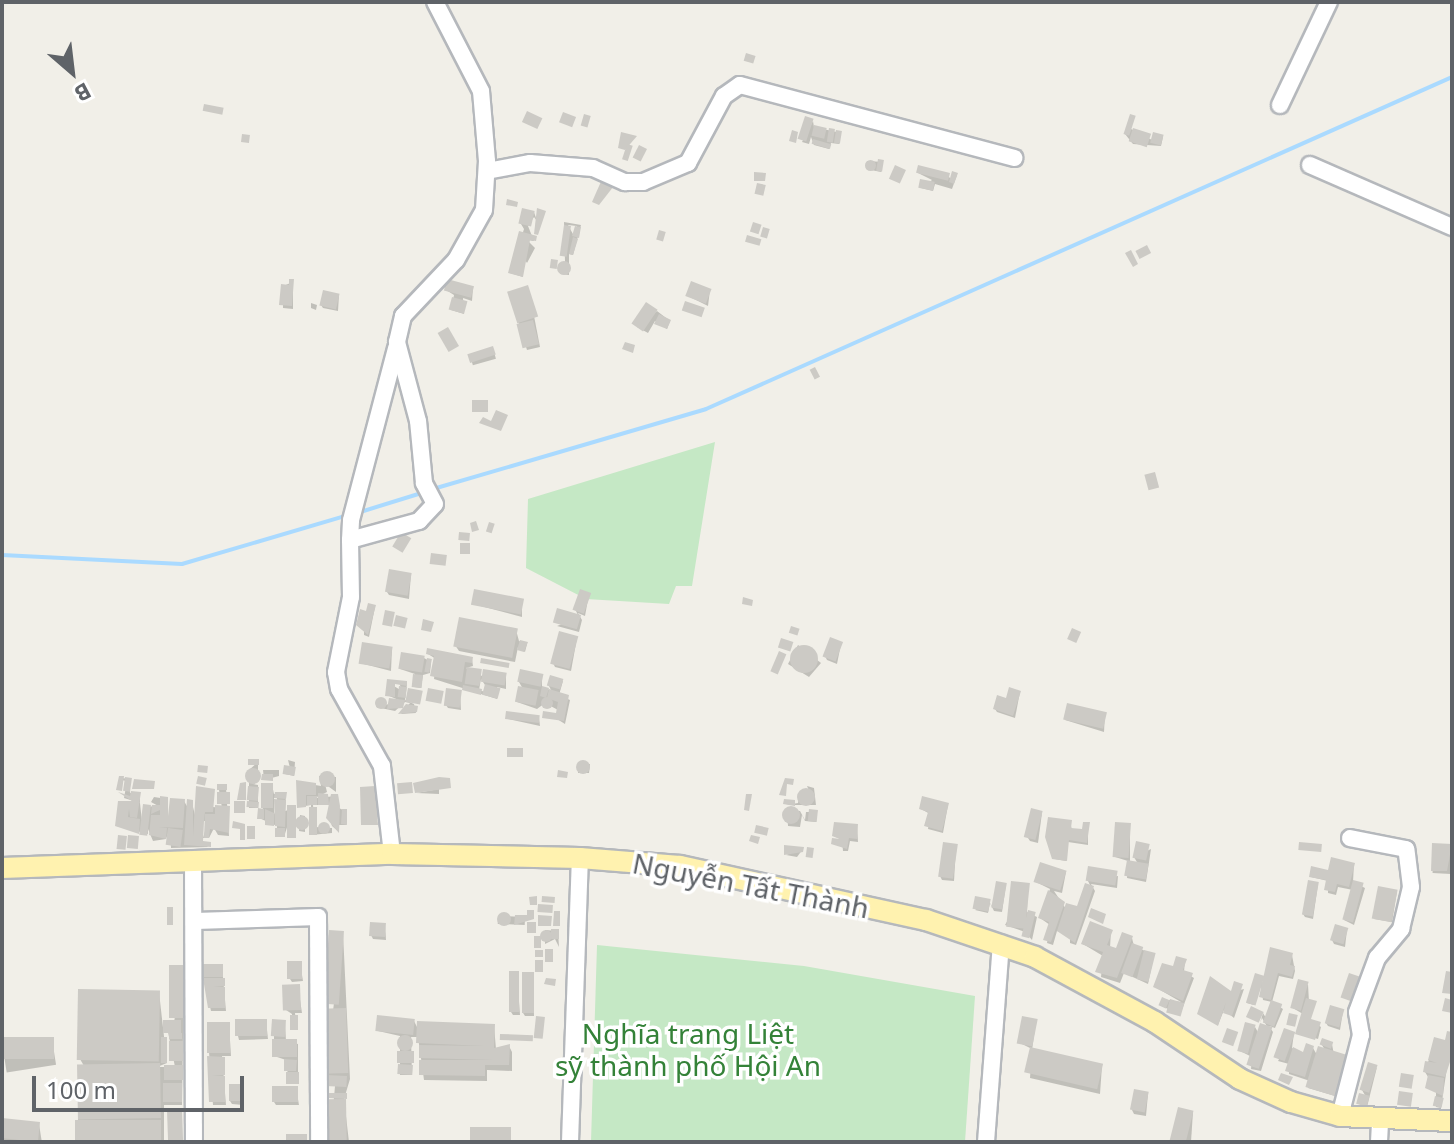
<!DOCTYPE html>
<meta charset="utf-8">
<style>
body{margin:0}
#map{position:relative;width:1454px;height:1144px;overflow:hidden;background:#f1efe8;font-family:"Noto Sans",sans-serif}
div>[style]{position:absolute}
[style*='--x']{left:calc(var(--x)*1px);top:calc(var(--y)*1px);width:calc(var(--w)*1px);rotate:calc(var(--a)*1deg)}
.green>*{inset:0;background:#c5e8c5}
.shadow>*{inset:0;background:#0003;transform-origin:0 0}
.stream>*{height:4px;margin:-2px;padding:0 2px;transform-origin:2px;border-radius:2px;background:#aadaff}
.building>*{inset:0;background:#cccac5;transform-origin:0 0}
.round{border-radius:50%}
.roads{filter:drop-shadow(2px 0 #b5b8bc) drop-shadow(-2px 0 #b5b8bc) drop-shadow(0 2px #b5b8bc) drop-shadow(0 -2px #b5b8bc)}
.minor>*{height:16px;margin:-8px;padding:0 8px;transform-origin:8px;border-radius:8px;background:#fff}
.major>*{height:20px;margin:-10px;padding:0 10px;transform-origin:10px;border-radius:10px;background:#fff2af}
span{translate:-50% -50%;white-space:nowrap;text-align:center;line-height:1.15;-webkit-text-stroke:7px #fff;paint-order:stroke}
.street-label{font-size:28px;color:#5f6368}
.park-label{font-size:28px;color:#348238}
.frame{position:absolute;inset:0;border:4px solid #5f6368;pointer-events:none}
.north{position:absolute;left:32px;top:32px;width:80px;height:80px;-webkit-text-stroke:6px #fff;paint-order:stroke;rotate:152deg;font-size:22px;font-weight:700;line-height:32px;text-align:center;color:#5f6368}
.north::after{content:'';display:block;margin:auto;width:28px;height:36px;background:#5f6368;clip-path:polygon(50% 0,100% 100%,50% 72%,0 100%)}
.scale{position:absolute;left:32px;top:1076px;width:212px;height:36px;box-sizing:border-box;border:4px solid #5f6368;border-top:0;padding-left:10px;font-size:24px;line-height:28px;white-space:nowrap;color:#5f6368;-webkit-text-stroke:6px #fff;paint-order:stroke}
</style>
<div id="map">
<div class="green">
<div style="clip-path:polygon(715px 442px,692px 586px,676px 586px,669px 604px,586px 599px,526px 568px,528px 499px)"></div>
<div style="clip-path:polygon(597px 945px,804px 966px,975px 996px,965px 1142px,591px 1142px)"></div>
</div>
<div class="shadow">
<div style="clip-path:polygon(813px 121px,814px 127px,841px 133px,839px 144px,831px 143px,829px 149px,814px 145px,811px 137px,809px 144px,802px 142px)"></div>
<div style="clip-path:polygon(1131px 129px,1152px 140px,1163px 137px,1161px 146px,1133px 144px,1125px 134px)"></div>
<div style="clip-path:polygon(867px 161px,883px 162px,881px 172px,866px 169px)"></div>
<div style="clip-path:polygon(918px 173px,948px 175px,951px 180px,957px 175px,952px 189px,935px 184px,933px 191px,921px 188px,932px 180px)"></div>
<div style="clip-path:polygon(534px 212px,537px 221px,534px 217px,528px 226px,534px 241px,527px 240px,535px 248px,527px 263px,521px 254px,523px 277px,510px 273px,524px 229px,521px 224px)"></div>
<div style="clip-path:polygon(evenodd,564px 222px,581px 225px,573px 255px,569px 254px,569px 275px,560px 274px,565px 262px,564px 222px,568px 225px,577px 226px,574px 236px,568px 225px)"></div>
<div style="clip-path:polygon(293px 282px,293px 309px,283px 308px,283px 286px)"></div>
<div style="clip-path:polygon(473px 288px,472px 301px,463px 298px,464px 314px,451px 310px,454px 295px,446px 290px)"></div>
<div style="clip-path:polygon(529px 290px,540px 347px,527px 350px,518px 321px)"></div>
<div style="clip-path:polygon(710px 290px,708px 306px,688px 296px)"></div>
<div style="clip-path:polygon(339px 295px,338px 311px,323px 308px,321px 305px)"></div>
<div style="clip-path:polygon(311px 303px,317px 305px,316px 310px,311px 308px)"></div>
<div style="clip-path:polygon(657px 311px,670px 321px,667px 329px,655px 321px,648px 333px,637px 327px)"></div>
<div style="left:494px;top:352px;width:7px;height:24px;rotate:74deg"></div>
<div style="clip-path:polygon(411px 575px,409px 599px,389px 595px,387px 592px)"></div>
<div style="clip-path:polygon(589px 594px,585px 616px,578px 613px,582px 620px,579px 632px,557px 626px,579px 617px,575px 609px)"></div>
<div style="clip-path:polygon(522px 601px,522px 617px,473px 604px)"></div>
<div style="clip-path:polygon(375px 607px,369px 637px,364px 635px,364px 612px)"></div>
<div style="clip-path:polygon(516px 630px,519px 641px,527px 644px,525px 652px,518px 647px,515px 662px,459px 651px,455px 645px)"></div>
<div style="clip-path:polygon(577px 638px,571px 671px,555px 667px,553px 663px)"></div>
<div style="clip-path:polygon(841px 644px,837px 664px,827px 660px,825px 656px)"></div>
<div style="clip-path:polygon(798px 645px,821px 663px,809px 677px,788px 664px)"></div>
<div style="clip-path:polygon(392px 649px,391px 671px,360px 663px)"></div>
<div style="clip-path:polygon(evenodd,428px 654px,472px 659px,473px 666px,466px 668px,484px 677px,506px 675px,506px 689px,497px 687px,497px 699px,434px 679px,436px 659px,428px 654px,481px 679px,485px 685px,485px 692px,479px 690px,481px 679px)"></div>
<div style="clip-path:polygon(424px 658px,431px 662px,430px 673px,423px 675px,421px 688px,414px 687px,415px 674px,400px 669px)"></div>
<div style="clip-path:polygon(542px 676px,542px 688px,551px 690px,549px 686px,563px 681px,559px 695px,570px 700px,565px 724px,557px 719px,558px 710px,545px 703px,537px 709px,517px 702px,523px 689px,519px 682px)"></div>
<div style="clip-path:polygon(399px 682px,407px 684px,405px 700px,414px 704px,416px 713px,401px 714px,410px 703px,405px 702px,395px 711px,376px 707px,382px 698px,385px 705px,401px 701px,387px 695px,389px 683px,402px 691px)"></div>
<div style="clip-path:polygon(460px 692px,461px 710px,448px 708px,446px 705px)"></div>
<div style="clip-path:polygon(1020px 692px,1015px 718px,997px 712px,995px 709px)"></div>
<div style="clip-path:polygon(1105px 713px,1104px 732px,1065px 720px)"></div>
<div style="clip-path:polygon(539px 717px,540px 726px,508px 719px)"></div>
<div style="clip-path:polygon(288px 760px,295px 762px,294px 776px,285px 774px,290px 768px)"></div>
<div style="clip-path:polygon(258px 762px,258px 782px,253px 784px,258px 785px,258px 808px,249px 808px,249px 770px)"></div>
<div style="clip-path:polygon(590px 764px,589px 773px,578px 773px,578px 765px)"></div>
<div style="clip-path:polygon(263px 770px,279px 770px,279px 776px,264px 780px)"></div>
<div style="clip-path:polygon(319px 776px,336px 777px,336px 792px,325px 784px,327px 792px,315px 798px,337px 796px,337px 807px,347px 812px,346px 825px,339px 825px,339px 832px,332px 826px,328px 814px,333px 805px,313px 805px,315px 827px,332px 828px,332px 833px,311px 835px,311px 805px,299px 807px,298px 782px,321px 786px)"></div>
<div style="clip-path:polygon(121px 778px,130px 779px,130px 793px,140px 794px,140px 803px,124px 798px,127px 781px,121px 780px,120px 797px)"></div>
<div style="clip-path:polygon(evenodd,272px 785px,274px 794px,286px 795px,285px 811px,295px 808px,295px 838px,289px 837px,289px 821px,284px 837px,277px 837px,277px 826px,259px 818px,272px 785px,274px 798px,277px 798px,278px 821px,274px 812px,274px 798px)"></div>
<div style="clip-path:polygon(807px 786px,814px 788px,816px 805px,786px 805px,798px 803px,800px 791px,810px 793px)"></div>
<div style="clip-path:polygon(226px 787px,229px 836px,218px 835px,214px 828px,209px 838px,203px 838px,208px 821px,202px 821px,202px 840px,208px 847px,171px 848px,170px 828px,166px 839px,153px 841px,148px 829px,148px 834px,117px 826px,120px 803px,140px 803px,142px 822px,144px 806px,160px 807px,151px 802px,154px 797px,167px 799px,167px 821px,184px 801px,188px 808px,192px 803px,196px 819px,198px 788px,213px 807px,222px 808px,219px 790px)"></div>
<div style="clip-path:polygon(439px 789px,439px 794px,416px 793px)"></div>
<div style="clip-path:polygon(948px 805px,943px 833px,928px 829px,930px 814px,921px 809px)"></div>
<div style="clip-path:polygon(787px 810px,800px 811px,805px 820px,806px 812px,816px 812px,816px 822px,805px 821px,802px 815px,800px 827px,788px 826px)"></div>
<div style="clip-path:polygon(1042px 813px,1038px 843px,1030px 841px,1028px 838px)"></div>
<div style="clip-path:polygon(300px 815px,305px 816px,305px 832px,299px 831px)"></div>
<div style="clip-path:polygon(1070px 822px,1072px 830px,1084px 832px,1088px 824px,1088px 845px,1068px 842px,1066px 861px,1055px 859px)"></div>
<div style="clip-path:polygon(1130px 824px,1130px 862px,1138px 864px,1134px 857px,1151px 849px,1146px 882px,1127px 878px,1128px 861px,1115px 857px)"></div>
<div style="clip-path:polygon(857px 826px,858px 842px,850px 841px,848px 851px,843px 851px,842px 840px,834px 836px)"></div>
<div style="left:1434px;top:845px;width:18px;height:28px;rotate:3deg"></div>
<div style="clip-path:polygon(956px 846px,954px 881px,942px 880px,940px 876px)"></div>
<div style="clip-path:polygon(803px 849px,797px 857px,786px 855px)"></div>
<div style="clip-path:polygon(1354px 864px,1353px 882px,1365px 888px,1354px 925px,1344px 920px,1353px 890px,1338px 887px,1336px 895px,1328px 893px,1328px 881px,1311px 877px)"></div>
<div style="clip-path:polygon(1066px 872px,1062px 893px,1054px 891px,1066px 909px,1078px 909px,1091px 887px,1088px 881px,1118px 876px,1117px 888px,1091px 884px,1095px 891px,1076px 945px,1070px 943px,1070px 935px,1057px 931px,1053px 945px,1047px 943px,1050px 925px,1040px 918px,1050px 889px,1036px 882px)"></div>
<div style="clip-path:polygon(1318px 884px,1313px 919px,1305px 917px,1303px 914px)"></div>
<div style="clip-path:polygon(1006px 885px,1002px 912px,994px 911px,990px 903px,988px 913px,975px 910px,989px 901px,992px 906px)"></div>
<div style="clip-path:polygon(1028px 885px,1027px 912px,1037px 917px,1032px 940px,1025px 932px,1005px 925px)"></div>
<div style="clip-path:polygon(1397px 891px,1392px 922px,1374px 919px,1374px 918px)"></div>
<div style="left:498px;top:916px;width:27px;height:8px;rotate:2deg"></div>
<div style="clip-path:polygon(385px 925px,386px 940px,373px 939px,371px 935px)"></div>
<div style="clip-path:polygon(545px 930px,558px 931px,559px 947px,555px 939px,545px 944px)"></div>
<div style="clip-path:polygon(1347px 930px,1345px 947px,1334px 944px,1332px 940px)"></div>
<div style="clip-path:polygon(1111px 931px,1110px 948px,1117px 951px,1132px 938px,1134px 946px,1154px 955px,1148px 984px,1124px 973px,1120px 983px,1101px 977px,1103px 956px,1083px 944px)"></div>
<div style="clip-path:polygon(343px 933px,350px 1079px,344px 1099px,349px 1142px,330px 1142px,335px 1086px,329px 1086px,325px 1073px)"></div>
<div style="clip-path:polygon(1292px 955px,1295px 971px,1293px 979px,1279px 976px,1272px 1002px,1283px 1009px,1275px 1028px,1269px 1026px,1273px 1032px,1261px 1071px,1251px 1069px,1252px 1057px,1238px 1050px,1255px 1027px,1259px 1034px,1268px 1028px,1262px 1018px,1260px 1023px,1263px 1013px,1266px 1018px,1272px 1002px,1263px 1000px,1261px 985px,1254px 1005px,1247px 1003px,1265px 979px)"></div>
<div style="clip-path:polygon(1185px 961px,1184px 972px,1194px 978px,1180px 1015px,1162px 1006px,1163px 999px,1181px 1002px,1155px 987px)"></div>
<div style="clip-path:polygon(300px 963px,303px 981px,292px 982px,290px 979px)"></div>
<div style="clip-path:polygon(222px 966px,226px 1011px,211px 1011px,203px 976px)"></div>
<div style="clip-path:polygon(184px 967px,182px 1105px,164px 1105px,164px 1142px,78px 1142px,78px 1067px,84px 1066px,80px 1059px,159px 992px,167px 1063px,157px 1067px,175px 1067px,166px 1022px,174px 1022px)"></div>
<div style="clip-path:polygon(517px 973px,520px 1015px,513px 1015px,511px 1012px)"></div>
<div style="clip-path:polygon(533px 974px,534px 1016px,525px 1016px,523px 1013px)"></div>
<div style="clip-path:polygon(1211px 979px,1228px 993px,1244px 989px,1234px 1018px,1224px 1010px,1218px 1025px)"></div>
<div style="clip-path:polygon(1308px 984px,1310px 1020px,1321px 1027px,1318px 1039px,1298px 1033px,1303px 1014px,1291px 1007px)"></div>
<div style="clip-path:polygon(298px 986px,302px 1013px,295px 1013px,297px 1030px,292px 1030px,292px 1014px,286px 1010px)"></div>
<div style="clip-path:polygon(1343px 1011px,1340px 1030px,1328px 1026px,1326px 1023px)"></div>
<div style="clip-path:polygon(266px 1021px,268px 1039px,239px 1040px,238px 1036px)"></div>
<div style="clip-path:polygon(414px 1021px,418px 1029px,494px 1026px,496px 1049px,509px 1046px,512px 1052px,512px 1071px,487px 1070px,487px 1081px,424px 1080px,418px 1037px,411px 1037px,412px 1075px,400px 1075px,400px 1036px,378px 1031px)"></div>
<div style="clip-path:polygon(1036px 1021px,1032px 1050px,1102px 1066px,1100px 1094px,1030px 1078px,1032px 1049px,1018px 1042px)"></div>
<div style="clip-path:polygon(285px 1022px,286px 1041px,298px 1044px,298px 1083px,289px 1084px,286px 1060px,274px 1056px,274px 1035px)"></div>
<div style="clip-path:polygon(229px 1024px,231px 1056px,222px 1056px,226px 1105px,213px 1105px,209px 1052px)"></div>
<div style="clip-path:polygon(1294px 1033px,1292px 1048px,1305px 1054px,1313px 1048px,1317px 1055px,1325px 1050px,1322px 1045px,1332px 1044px,1342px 1098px,1308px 1088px,1310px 1081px,1289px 1074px,1289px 1064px,1278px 1061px)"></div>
<div style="clip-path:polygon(1452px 1034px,1441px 1108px,1436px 1107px,1436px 1090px,1425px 1072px,1435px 1040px,1446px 1042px)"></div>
<div style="left:52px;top:1039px;width:26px;height:50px;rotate:81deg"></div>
<div style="clip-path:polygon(1377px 1067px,1367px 1107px,1359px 1104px,1366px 1097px,1362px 1090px)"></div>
<div style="clip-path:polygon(242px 1086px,243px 1105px,232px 1104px,230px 1101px)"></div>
<div style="clip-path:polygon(296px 1088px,299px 1105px,276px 1105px,274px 1102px)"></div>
<div style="clip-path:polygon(1148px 1094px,1146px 1116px,1134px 1114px,1132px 1110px)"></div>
<div style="clip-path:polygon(1193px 1112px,1191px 1142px,1172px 1142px)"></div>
<div style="left:39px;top:1124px;width:18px;height:37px;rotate:81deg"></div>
</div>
<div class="stream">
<div style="--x:433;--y:489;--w:284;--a:-16.3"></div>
<div style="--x:706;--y:409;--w:817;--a:-23.99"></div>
<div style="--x:357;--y:513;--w:71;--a:-17.2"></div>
<div style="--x:2;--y:555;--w:180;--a:2.9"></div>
<div style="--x:182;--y:564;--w:173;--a:-16.4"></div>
</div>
<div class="building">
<div style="left:746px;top:53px;width:10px;height:8px;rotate:17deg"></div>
<div style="left:204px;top:104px;width:20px;height:7px;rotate:11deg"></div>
<div style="left:527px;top:111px;width:17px;height:12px;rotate:25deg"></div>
<div style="left:563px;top:112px;width:14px;height:11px;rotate:21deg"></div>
<div style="left:584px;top:114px;width:7px;height:12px;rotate:16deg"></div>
<div style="left:1130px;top:114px;width:6px;height:21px;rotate:18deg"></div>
<div style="left:805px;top:116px;width:9px;height:24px;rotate:18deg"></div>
<div style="left:814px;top:125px;width:13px;height:11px;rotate:13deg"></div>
<div style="left:829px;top:128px;width:6px;height:14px;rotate:9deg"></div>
<div style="left:1133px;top:128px;width:19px;height:14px;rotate:18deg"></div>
<div style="clip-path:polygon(792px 130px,798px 132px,796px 143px,789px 141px)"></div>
<div style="left:836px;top:130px;width:6px;height:13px;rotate:9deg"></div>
<div style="clip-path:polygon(621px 132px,637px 136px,625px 150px,618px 148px)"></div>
<div style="left:1153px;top:132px;width:11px;height:11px;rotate:15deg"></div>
<div style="left:242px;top:134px;width:8px;height:8px;rotate:7deg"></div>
<div style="left:813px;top:139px;width:19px;height:5px;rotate:16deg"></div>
<div style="left:627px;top:144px;width:6px;height:16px;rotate:18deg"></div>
<div style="left:639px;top:145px;width:9px;height:14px;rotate:27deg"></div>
<div style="left:878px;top:159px;width:6px;height:12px;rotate:9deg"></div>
<div class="round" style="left:864.5px;top:159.5px;width:11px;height:11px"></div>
<div style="left:895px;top:165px;width:12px;height:15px;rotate:24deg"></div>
<div style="left:918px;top:165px;width:33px;height:8px;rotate:14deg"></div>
<div style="clip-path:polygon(952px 171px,958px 173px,954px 184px,949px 182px)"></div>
<div style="clip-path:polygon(754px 172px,766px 173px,765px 181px,754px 181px)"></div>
<div style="clip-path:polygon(603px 177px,617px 182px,599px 205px,592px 202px)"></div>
<div style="left:920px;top:179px;width:15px;height:9px;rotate:11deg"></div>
<div style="left:757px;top:183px;width:9px;height:11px;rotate:13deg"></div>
<div style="clip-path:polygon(507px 199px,518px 202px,517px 207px,506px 205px)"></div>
<div style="left:522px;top:208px;width:13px;height:16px;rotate:13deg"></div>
<div style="clip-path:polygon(537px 208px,546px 211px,538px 235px,534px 234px)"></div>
<div style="left:753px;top:222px;width:9px;height:10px;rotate:18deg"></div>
<div style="left:564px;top:225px;width:7px;height:31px;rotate:8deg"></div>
<div style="clip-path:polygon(575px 226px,581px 227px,579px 238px,572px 236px)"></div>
<div style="left:763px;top:227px;width:7px;height:10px;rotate:16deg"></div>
<div style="left:659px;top:230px;width:7px;height:10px;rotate:16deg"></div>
<div style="clip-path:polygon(519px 231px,537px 236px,536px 241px,530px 240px,523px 277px,508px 273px)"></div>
<div style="left:747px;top:235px;width:15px;height:7px;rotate:16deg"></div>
<div style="clip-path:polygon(573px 237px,578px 239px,573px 255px,569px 254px)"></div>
<div style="left:1147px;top:245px;width:9px;height:13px;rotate:63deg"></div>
<div style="clip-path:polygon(1131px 250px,1138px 264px,1133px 267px,1125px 253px)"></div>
<div style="left:551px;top:259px;width:7px;height:9px;rotate:8deg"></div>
<div class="round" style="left:557px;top:261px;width:14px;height:14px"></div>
<div style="clip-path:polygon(289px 279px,294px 279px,292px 306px,279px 305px,281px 284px,289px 285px)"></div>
<div style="left:447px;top:279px;width:28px;height:12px;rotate:15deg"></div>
<div style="left:691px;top:281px;width:22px;height:16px;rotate:21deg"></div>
<div style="left:528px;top:285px;width:33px;height:22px;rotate:72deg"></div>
<div style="left:323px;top:290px;width:17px;height:16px;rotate:13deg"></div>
<div style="left:452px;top:297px;width:16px;height:13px;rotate:15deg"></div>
<div style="left:685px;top:301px;width:21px;height:10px;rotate:19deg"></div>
<div style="left:646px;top:302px;width:14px;height:26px;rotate:34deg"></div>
<div style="clip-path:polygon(659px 314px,671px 320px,667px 329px,654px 324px)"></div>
<div style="left:533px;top:320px;width:25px;height:17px;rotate:76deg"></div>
<div style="left:448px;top:327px;width:22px;height:12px;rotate:60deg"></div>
<div style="clip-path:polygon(625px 342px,635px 345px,633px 353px,622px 349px)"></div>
<div style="left:493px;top:346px;width:9px;height:27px;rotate:72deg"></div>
<div style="left:815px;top:367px;width:11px;height:6px;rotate:63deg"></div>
<div style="left:472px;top:400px;width:16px;height:12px"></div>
<div style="clip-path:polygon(496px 410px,508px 415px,501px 431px,479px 423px,483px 417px,491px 421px)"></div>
<div style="left:1155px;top:472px;width:16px;height:11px;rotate:75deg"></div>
<div style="clip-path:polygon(476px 521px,479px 530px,472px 532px,470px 523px)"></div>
<div style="left:489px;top:522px;width:6px;height:10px;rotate:18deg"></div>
<div style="left:401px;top:532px;width:12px;height:17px;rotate:31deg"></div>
<div style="left:459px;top:532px;width:11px;height:8px;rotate:5deg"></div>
<div style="left:460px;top:543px;width:10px;height:11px"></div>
<div style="left:431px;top:553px;width:16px;height:11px;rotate:7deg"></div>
<div style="left:389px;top:569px;width:23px;height:23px;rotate:10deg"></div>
<div style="left:474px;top:589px;width:51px;height:16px;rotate:11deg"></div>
<div style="left:580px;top:589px;width:12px;height:22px;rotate:20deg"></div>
<div style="clip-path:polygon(743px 597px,753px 600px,752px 606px,742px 604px)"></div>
<div style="clip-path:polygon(368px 603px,376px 605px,368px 635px,356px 625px,360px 609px,366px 611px)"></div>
<div style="left:557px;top:608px;width:25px;height:15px;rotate:16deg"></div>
<div style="left:385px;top:610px;width:10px;height:15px;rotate:11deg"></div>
<div style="left:396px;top:615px;width:12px;height:11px;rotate:14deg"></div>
<div style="left:459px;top:617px;width:60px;height:30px;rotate:11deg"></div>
<div style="clip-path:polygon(423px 619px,434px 622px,431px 632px,421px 630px)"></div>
<div style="left:791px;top:626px;width:9px;height:7px;rotate:18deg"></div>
<div style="left:1072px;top:628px;width:10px;height:12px;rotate:24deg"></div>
<div style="left:559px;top:631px;width:20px;height:34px;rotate:15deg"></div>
<div style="left:830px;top:637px;width:14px;height:21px;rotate:21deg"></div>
<div style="left:781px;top:638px;width:13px;height:10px;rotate:18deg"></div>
<div style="clip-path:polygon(520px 640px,528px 642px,524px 652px,517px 650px)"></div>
<div style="left:362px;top:642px;width:31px;height:22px;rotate:9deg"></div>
<div class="round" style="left:790px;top:645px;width:28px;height:28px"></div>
<div style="clip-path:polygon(427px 648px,473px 657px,472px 663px,465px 662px,462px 682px,430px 676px,434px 656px,426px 654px)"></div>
<div style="left:779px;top:651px;width:8px;height:22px;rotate:23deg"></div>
<div style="left:401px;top:652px;width:24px;height:17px;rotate:9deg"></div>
<div style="left:427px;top:658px;width:5px;height:14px;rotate:11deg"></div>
<div style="left:481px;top:658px;width:29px;height:5px;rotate:10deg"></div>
<div style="left:467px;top:667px;width:15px;height:17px;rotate:8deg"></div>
<div style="left:483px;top:669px;width:24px;height:13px;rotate:9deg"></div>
<div style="left:520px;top:669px;width:24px;height:13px;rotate:12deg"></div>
<div style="left:413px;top:674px;width:10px;height:13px;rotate:6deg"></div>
<div style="left:550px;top:675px;width:14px;height:11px;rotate:17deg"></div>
<div style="clip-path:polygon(387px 679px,407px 681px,407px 686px,395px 684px,395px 697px,385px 696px)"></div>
<div style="left:485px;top:684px;width:16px;height:11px;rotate:15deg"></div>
<div style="clip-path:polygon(463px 685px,482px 689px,481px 695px,462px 690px)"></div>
<div style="left:399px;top:686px;width:8px;height:11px;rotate:7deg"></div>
<div style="left:518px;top:686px;width:21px;height:16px;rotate:11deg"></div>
<div style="clip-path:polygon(542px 686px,549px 688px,546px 698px,540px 696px)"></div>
<div style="clip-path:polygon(1009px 687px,1021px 691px,1013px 716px,993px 709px,997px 695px,1006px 698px)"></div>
<div style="left:408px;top:688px;width:15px;height:14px;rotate:11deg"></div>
<div style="left:428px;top:688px;width:16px;height:13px;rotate:11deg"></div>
<div style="left:446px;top:688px;width:16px;height:18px;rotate:7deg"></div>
<div style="clip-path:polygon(549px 689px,569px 695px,564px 721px,542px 718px,543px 711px,556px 713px,558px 702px,547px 698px)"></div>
<div class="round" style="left:375px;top:697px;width:12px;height:12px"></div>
<div class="round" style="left:541px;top:697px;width:12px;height:12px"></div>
<div style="clip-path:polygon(389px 698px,405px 700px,403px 708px,387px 709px)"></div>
<div style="left:1067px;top:703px;width:41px;height:17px;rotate:13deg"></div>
<div style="clip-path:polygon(406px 704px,418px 706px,417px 712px,398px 714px)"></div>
<div style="left:506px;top:711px;width:34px;height:8px;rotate:7deg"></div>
<div style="left:507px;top:748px;width:16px;height:9px"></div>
<div style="left:248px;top:759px;width:11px;height:6px"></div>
<div class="round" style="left:576px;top:760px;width:14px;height:14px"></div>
<div style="left:198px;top:765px;width:10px;height:7px;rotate:6deg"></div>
<div style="left:284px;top:765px;width:12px;height:9px;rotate:9deg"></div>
<div class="round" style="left:245px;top:768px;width:16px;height:16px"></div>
<div style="clip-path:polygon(558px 770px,568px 772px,567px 778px,557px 777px)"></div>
<div class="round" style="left:319px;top:771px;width:16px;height:16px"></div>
<div style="clip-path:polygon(262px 774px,273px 774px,273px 781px,261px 780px)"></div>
<div style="clip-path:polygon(119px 776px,124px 776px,122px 791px,116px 790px)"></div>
<div style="left:198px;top:776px;width:9px;height:8px;rotate:13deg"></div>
<div style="left:125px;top:777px;width:7px;height:14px;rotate:8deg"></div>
<div style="clip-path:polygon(439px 777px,450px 778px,451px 788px,415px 793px,413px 783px)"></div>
<div style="clip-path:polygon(785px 778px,794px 779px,793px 785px,787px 784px,786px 796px,779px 795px)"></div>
<div style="clip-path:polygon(134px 779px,155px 781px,154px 789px,132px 789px)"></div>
<div style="clip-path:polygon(296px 780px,316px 783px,316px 795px,306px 795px,306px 807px,297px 808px)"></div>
<div style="clip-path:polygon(246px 782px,246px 800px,237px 800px,240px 783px)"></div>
<div style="left:412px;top:782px;width:11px;height:15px;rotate:85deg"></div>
<div style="left:261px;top:783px;width:12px;height:25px"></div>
<div style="left:217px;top:784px;width:10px;height:6px"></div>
<div style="clip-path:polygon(196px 786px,215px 789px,213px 812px,205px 812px,204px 821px,203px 841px,211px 842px,211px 847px,184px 845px,187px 799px,193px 800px,193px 836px)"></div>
<div style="left:248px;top:786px;width:11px;height:14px;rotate:5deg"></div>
<div style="clip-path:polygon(375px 786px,378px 825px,361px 825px,360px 787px)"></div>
<div class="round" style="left:797px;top:788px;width:18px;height:18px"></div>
<div style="clip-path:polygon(131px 791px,141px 792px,137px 818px,130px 817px,129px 809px,128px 817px,140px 819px,139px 834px,115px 826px,118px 801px,132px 801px,118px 792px,130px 796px)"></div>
<div style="left:217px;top:792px;width:13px;height:12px"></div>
<div style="clip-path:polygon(275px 792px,287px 792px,286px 799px,274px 798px)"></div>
<div style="clip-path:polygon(318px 793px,328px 794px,329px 805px,318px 805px)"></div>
<div style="clip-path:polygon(331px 794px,338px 794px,340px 806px,339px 833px,326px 818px)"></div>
<div style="clip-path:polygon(746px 794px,752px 794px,749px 811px,744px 810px)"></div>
<div style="clip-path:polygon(160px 796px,168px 797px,168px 816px,170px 798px,185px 799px,183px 828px,159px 827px,167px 828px,166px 839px,149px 835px,151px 815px,160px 815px,160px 810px,151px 814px,152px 805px,160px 805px)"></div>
<div style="left:307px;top:796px;width:10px;height:9px"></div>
<div style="clip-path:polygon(922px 796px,949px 803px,942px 831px,924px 826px,928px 812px,919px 809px)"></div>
<div style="clip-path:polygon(274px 799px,286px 800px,285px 827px,275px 826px)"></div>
<div style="clip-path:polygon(784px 799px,795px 800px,795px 806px,783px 804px)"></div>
<div style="left:234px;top:801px;width:11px;height:12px"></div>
<div style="left:247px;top:801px;width:12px;height:6px;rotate:5deg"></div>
<div style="left:143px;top:804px;width:8px;height:31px;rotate:7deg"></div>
<div style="clip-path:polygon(215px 805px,230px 806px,229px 833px,210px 829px,209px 838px,204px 838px,205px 814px,215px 814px)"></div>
<div style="left:287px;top:805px;width:9px;height:33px"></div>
<div class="round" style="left:782px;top:806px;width:18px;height:18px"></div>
<div style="left:309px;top:807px;width:8px;height:28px"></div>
<div style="clip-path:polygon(258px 808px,264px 809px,264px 819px,257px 819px)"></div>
<div style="left:1031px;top:808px;width:12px;height:30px;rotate:14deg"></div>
<div style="clip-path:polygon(265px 809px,274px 813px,274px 826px,265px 825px)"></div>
<div style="clip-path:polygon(342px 809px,347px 809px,347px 825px,341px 824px)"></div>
<div style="left:809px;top:809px;width:9px;height:12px;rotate:6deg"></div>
<div class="round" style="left:295px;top:816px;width:14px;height:14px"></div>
<div style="clip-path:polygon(1048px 817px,1072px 820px,1071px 828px,1082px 829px,1083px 822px,1090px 822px,1087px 843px,1069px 840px,1067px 861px,1052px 859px,1045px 837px)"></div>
<div style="clip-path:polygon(233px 821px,245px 824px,245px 840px,240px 840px,240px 829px,232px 828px)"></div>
<div class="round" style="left:318px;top:822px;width:12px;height:12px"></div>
<div style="clip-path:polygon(834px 822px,858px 824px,857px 839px,849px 838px,847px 849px,831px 844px,832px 838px,840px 839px,832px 836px)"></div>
<div style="left:1115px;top:822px;width:16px;height:35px;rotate:4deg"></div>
<div style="left:756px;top:825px;width:13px;height:8px;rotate:13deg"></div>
<div style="left:247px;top:826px;width:8px;height:13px"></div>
<div style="left:168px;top:828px;width:15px;height:17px;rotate:8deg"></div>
<div style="left:275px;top:828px;width:10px;height:9px"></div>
<div style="left:118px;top:835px;width:9px;height:14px;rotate:6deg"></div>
<div style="left:128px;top:835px;width:11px;height:13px;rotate:5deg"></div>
<div style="clip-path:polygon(751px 835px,760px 837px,758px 844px,749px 841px)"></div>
<div style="left:1136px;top:841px;width:14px;height:17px;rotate:12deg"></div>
<div style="left:943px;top:842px;width:15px;height:35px;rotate:8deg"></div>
<div style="left:1299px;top:842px;width:23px;height:8px;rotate:5deg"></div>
<div style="clip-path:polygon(1432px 843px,1452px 844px,1447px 871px,1431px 871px)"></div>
<div style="clip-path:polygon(784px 845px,804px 847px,803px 852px,784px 855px)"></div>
<div style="left:807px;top:847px;width:7px;height:10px;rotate:8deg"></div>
<div style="clip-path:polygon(1331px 857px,1355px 863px,1349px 887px,1337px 884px,1335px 892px,1324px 890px,1326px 880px,1309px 877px,1311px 866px,1328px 870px)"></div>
<div style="left:1127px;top:860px;width:22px;height:16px;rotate:10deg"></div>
<div style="left:1040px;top:862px;width:28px;height:21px;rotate:18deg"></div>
<div style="left:1088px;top:866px;width:30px;height:15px;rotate:9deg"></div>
<div style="left:1308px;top:880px;width:11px;height:35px;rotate:10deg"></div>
<div style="left:1353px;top:880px;width:11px;height:41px;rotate:15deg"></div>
<div style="left:996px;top:881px;width:11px;height:27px;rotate:10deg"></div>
<div style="left:1011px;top:881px;width:19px;height:46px;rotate:6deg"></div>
<div style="clip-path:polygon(1085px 883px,1094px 886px,1075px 943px,1057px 931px,1066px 903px,1077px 906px)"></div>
<div style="left:1378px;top:886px;width:20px;height:33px;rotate:11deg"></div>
<div style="clip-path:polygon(1048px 890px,1065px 902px,1051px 942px,1043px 940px,1049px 922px,1038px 918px)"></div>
<div style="clip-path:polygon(537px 896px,537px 905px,530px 905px,529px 897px)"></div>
<div style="left:542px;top:896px;width:13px;height:6px;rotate:4deg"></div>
<div style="left:975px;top:896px;width:16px;height:13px;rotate:11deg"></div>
<div style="left:538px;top:904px;width:15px;height:8px;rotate:4deg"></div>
<div style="left:167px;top:907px;width:6px;height:18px"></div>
<div style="clip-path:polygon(1091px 908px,1106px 914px,1103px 924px,1088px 917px)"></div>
<div style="clip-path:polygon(527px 910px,534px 910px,534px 919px,514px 925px,515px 915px,527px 915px)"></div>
<div style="left:1028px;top:910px;width:8px;height:27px;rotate:14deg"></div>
<div style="clip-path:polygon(554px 911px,560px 911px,560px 926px,553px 926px)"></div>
<div class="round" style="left:497px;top:912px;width:14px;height:14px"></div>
<div style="clip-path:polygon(538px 915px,552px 916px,551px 926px,538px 926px)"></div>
<div style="clip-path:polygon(1090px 921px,1113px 930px,1107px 945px,1116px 948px,1122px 932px,1133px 936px,1117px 978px,1095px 972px,1103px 952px,1081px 944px)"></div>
<div style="left:370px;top:922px;width:16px;height:14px;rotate:4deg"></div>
<div style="left:527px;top:922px;width:9px;height:11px"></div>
<div style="left:1335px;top:924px;width:14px;height:17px;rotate:17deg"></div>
<div style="left:551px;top:929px;width:8px;height:10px"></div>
<div style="left:329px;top:930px;width:15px;height:74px;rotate:4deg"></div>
<div class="round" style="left:540px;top:930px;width:12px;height:12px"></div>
<div style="left:534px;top:936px;width:7px;height:12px"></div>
<div style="left:1132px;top:943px;width:12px;height:32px;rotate:20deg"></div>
<div style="clip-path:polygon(1270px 947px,1293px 953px,1290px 965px,1295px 966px,1292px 977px,1278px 973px,1271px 1000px,1259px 997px)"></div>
<div style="left:545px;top:949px;width:8px;height:13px"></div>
<div style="left:535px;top:950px;width:8px;height:7px"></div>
<div style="left:1144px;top:950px;width:12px;height:30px;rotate:14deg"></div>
<div style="clip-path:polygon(1176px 956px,1187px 959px,1183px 970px,1193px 973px,1183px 1001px,1153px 987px,1162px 963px,1173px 966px)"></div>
<div style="left:535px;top:960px;width:8px;height:12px"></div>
<div style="left:287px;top:961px;width:15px;height:18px"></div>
<div style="left:201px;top:964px;width:22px;height:13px"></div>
<div style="left:169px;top:965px;width:17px;height:53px"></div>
<div style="left:509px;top:971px;width:10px;height:41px"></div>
<div style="clip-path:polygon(1446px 971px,1452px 972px,1452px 994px,1442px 993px)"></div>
<div style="left:522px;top:972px;width:12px;height:41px"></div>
<div style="left:1255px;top:973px;width:10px;height:31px;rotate:17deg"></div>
<div style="left:1349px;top:973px;width:18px;height:26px;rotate:19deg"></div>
<div style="clip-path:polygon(1210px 976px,1231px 991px,1234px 981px,1243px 984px,1232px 1016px,1223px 1013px,1226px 1002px,1218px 1026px,1197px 1014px)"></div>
<div style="clip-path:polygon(203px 978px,225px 978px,225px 986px,213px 986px,225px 987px,225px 1008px,208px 1008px)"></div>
<div style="clip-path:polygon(546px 978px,556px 979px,555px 986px,544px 984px)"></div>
<div style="left:1298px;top:979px;width:11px;height:30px;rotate:15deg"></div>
<div style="left:300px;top:984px;width:26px;height:18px;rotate:88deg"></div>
<div style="left:78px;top:989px;width:82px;height:71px;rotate:1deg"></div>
<div style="left:1162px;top:997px;width:8px;height:9px;rotate:23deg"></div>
<div style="clip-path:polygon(1306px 998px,1317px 1001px,1311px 1019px,1321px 1022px,1315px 1040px,1295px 1034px)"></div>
<div style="clip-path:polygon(1445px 998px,1452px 1000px,1452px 1013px,1442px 1011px)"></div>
<div style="left:1170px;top:999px;width:15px;height:14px;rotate:16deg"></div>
<div style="left:1271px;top:1000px;width:12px;height:24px;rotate:20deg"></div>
<div style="left:1330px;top:1005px;width:15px;height:19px;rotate:16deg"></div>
<div style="left:1251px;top:1006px;width:14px;height:12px;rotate:25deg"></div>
<div style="left:346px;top:1008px;width:65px;height:25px;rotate:88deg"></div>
<div style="left:1289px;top:1013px;width:9px;height:12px;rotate:13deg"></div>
<div style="left:290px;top:1015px;width:8px;height:15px"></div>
<div style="left:377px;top:1015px;width:38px;height:16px;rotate:6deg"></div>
<div style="left:536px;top:1016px;width:9px;height:22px;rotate:6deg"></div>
<div style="left:1022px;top:1016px;width:16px;height:28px;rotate:11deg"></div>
<div style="left:267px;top:1019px;width:17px;height:32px;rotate:90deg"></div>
<div style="left:272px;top:1019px;width:14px;height:17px;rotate:4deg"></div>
<div style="left:163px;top:1020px;width:18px;height:13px"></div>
<div style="clip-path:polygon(417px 1021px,495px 1024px,494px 1048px,510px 1044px,509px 1065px,485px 1065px,485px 1076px,419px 1075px,419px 1060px,494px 1060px,419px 1058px,419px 1045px,485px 1046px,416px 1043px)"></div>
<div style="left:207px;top:1022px;width:23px;height:31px"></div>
<div style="left:1245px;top:1022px;width:11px;height:30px;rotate:15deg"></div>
<div style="left:1260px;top:1023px;width:13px;height:44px;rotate:18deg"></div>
<div style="left:1227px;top:1028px;width:12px;height:15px;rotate:20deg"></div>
<div style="left:1284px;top:1028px;width:12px;height:31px;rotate:20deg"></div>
<div style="clip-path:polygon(1447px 1031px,1452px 1032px,1452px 1056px,1445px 1077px,1423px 1072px,1425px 1061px,1437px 1063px,1428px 1060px,1434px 1037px,1445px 1040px)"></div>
<div style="left:182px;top:1033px;width:6px;height:13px;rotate:90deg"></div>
<div style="left:500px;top:1034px;width:33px;height:6px;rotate:2deg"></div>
<div class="round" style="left:397px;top:1035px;width:16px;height:16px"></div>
<div style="left:54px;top:1037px;width:22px;height:52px;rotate:90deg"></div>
<div style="left:161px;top:1037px;width:6px;height:26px"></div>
<div style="left:1322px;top:1038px;width:12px;height:7px;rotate:20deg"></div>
<div style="left:272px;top:1039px;width:25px;height:18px"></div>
<div style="left:169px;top:1041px;width:14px;height:20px"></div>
<div style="clip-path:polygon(1306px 1043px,1314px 1046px,1305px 1077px,1285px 1071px,1293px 1047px,1303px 1052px)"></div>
<div style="left:1318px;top:1046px;width:39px;height:43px;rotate:17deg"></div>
<div style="left:1030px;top:1047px;width:75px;height:26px;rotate:13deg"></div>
<div style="left:397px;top:1051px;width:17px;height:12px"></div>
<div style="clip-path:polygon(207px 1056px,225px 1057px,225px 1075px,212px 1076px,225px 1076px,225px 1102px,209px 1102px)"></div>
<div style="clip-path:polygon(284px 1059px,297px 1060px,296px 1071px,284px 1071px)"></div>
<div style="left:1368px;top:1062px;width:10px;height:29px;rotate:17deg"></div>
<div style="left:160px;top:1063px;width:55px;height:83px;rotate:89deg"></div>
<div style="left:398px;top:1064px;width:15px;height:10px;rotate:4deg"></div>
<div style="left:164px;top:1065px;width:19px;height:15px"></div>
<div style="left:286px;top:1072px;width:13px;height:12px"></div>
<div style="clip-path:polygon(1281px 1073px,1293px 1077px,1289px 1085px,1278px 1080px)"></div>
<div style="left:1401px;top:1073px;width:13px;height:14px;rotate:9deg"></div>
<div style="left:326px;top:1075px;width:21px;height:11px;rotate:3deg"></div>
<div style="clip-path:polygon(1428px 1075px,1444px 1078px,1443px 1096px,1425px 1088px)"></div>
<div style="left:163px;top:1083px;width:19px;height:19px"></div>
<div style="left:229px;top:1084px;width:14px;height:17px"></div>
<div style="left:298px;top:1086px;width:16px;height:26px;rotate:90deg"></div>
<div style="left:1134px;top:1089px;width:15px;height:21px;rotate:11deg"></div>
<div style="left:1399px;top:1091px;width:14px;height:14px;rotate:8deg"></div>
<div style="clip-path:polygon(329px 1093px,347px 1093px,347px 1099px,329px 1098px)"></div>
<div style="left:1359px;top:1093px;width:11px;height:11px;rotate:15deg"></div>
<div style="left:1435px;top:1096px;width:9px;height:10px;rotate:13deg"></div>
<div style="left:346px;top:1099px;width:43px;height:19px;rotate:89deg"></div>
<div style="left:1178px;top:1107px;width:16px;height:36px;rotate:14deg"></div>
<div style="left:182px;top:1110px;width:32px;height:15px;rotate:88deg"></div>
<div style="left:161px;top:1120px;width:22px;height:86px;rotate:90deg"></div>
<div style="left:40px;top:1122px;width:20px;height:38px;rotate:96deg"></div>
<div style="left:470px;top:1127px;width:41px;height:15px"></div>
<div style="left:307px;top:1134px;width:8px;height:21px;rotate:90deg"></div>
</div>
<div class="roads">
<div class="minor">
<div style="--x:1280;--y:105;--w:114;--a:-64.6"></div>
<div style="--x:1310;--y:165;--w:155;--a:23.6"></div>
<div style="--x:487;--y:171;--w:44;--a:-10.5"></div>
<div style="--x:530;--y:163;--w:63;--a:4.5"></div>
<div style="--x:593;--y:168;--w:35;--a:24"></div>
<div style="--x:625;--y:182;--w:18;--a:0"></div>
<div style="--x:643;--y:182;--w:49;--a:-22.9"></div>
<div style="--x:688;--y:163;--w:76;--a:-61.8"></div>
<div style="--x:724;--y:96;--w:19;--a:-35"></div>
<div style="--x:740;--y:85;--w:284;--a:14.9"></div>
<div style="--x:350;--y:540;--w:20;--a:-87"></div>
<div style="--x:351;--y:520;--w:178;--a:-75.3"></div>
<div style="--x:392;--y:854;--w:89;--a:-96.5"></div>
<div style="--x:382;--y:766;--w:88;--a:-119.2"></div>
<div style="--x:339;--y:689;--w:17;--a:-100"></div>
<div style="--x:336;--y:672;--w:76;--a:-78.7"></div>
<div style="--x:351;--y:597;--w:57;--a:-91"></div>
<div style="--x:350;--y:540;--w:72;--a:-15.4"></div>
<div style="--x:419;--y:521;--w:23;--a:-47"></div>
<div style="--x:435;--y:504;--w:24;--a:-118"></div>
<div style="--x:424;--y:483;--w:62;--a:-95.5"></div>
<div style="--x:418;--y:421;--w:82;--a:-104.9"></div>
<div style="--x:397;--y:342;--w:27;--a:-77"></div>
<div style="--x:403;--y:316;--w:77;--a:-46.6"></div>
<div style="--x:456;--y:260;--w:57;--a:-60.8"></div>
<div style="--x:484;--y:210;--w:49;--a:-86.5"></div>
<div style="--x:487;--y:161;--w:70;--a:-94.9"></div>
<div style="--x:481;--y:91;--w:100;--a:-117.3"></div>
<div style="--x:193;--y:861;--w:281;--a:89.8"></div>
<div style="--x:196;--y:921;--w:122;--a:-1.9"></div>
<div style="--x:318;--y:917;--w:225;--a:89.7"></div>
<div style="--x:1340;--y:1116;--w:84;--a:-75.5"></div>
<div style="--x:1361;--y:1035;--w:23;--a:-100"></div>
<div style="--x:1357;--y:1012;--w:58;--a:-69.7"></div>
<div style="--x:1377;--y:958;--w:38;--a:-50"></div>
<div style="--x:1401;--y:929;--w:43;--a:-76.6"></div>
<div style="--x:1411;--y:887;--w:38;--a:-97"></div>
<div style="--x:1406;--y:849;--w:57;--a:-168.9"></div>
<div style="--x:570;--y:1142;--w:284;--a:-88"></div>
<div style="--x:986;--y:1142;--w:199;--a:-85.7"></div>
<div style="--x:1379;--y:1142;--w:22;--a:-87"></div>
</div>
<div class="major">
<div style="--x:2;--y:868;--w:390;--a:-2.1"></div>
<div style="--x:392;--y:854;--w:188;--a:1.2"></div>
<div style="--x:580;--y:858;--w:100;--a:4.6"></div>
<div style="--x:680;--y:866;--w:252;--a:12.4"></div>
<div style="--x:926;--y:920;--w:115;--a:18.7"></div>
<div style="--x:1035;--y:957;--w:136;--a:28.4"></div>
<div style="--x:1155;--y:1022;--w:102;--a:33.8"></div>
<div style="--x:1240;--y:1079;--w:56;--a:24.3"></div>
<div style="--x:1291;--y:1102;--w:51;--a:15.9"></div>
<div style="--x:1340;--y:1116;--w:112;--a:2.6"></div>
</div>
</div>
<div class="street-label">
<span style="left:751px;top:885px;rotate:11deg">Nguyễn Tất Thành</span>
</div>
<div class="park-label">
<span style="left:688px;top:1049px">Nghĩa trang Liệt<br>sỹ thành phố Hội An</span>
</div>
<div class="frame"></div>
<div class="north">B</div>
<div class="scale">100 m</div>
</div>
